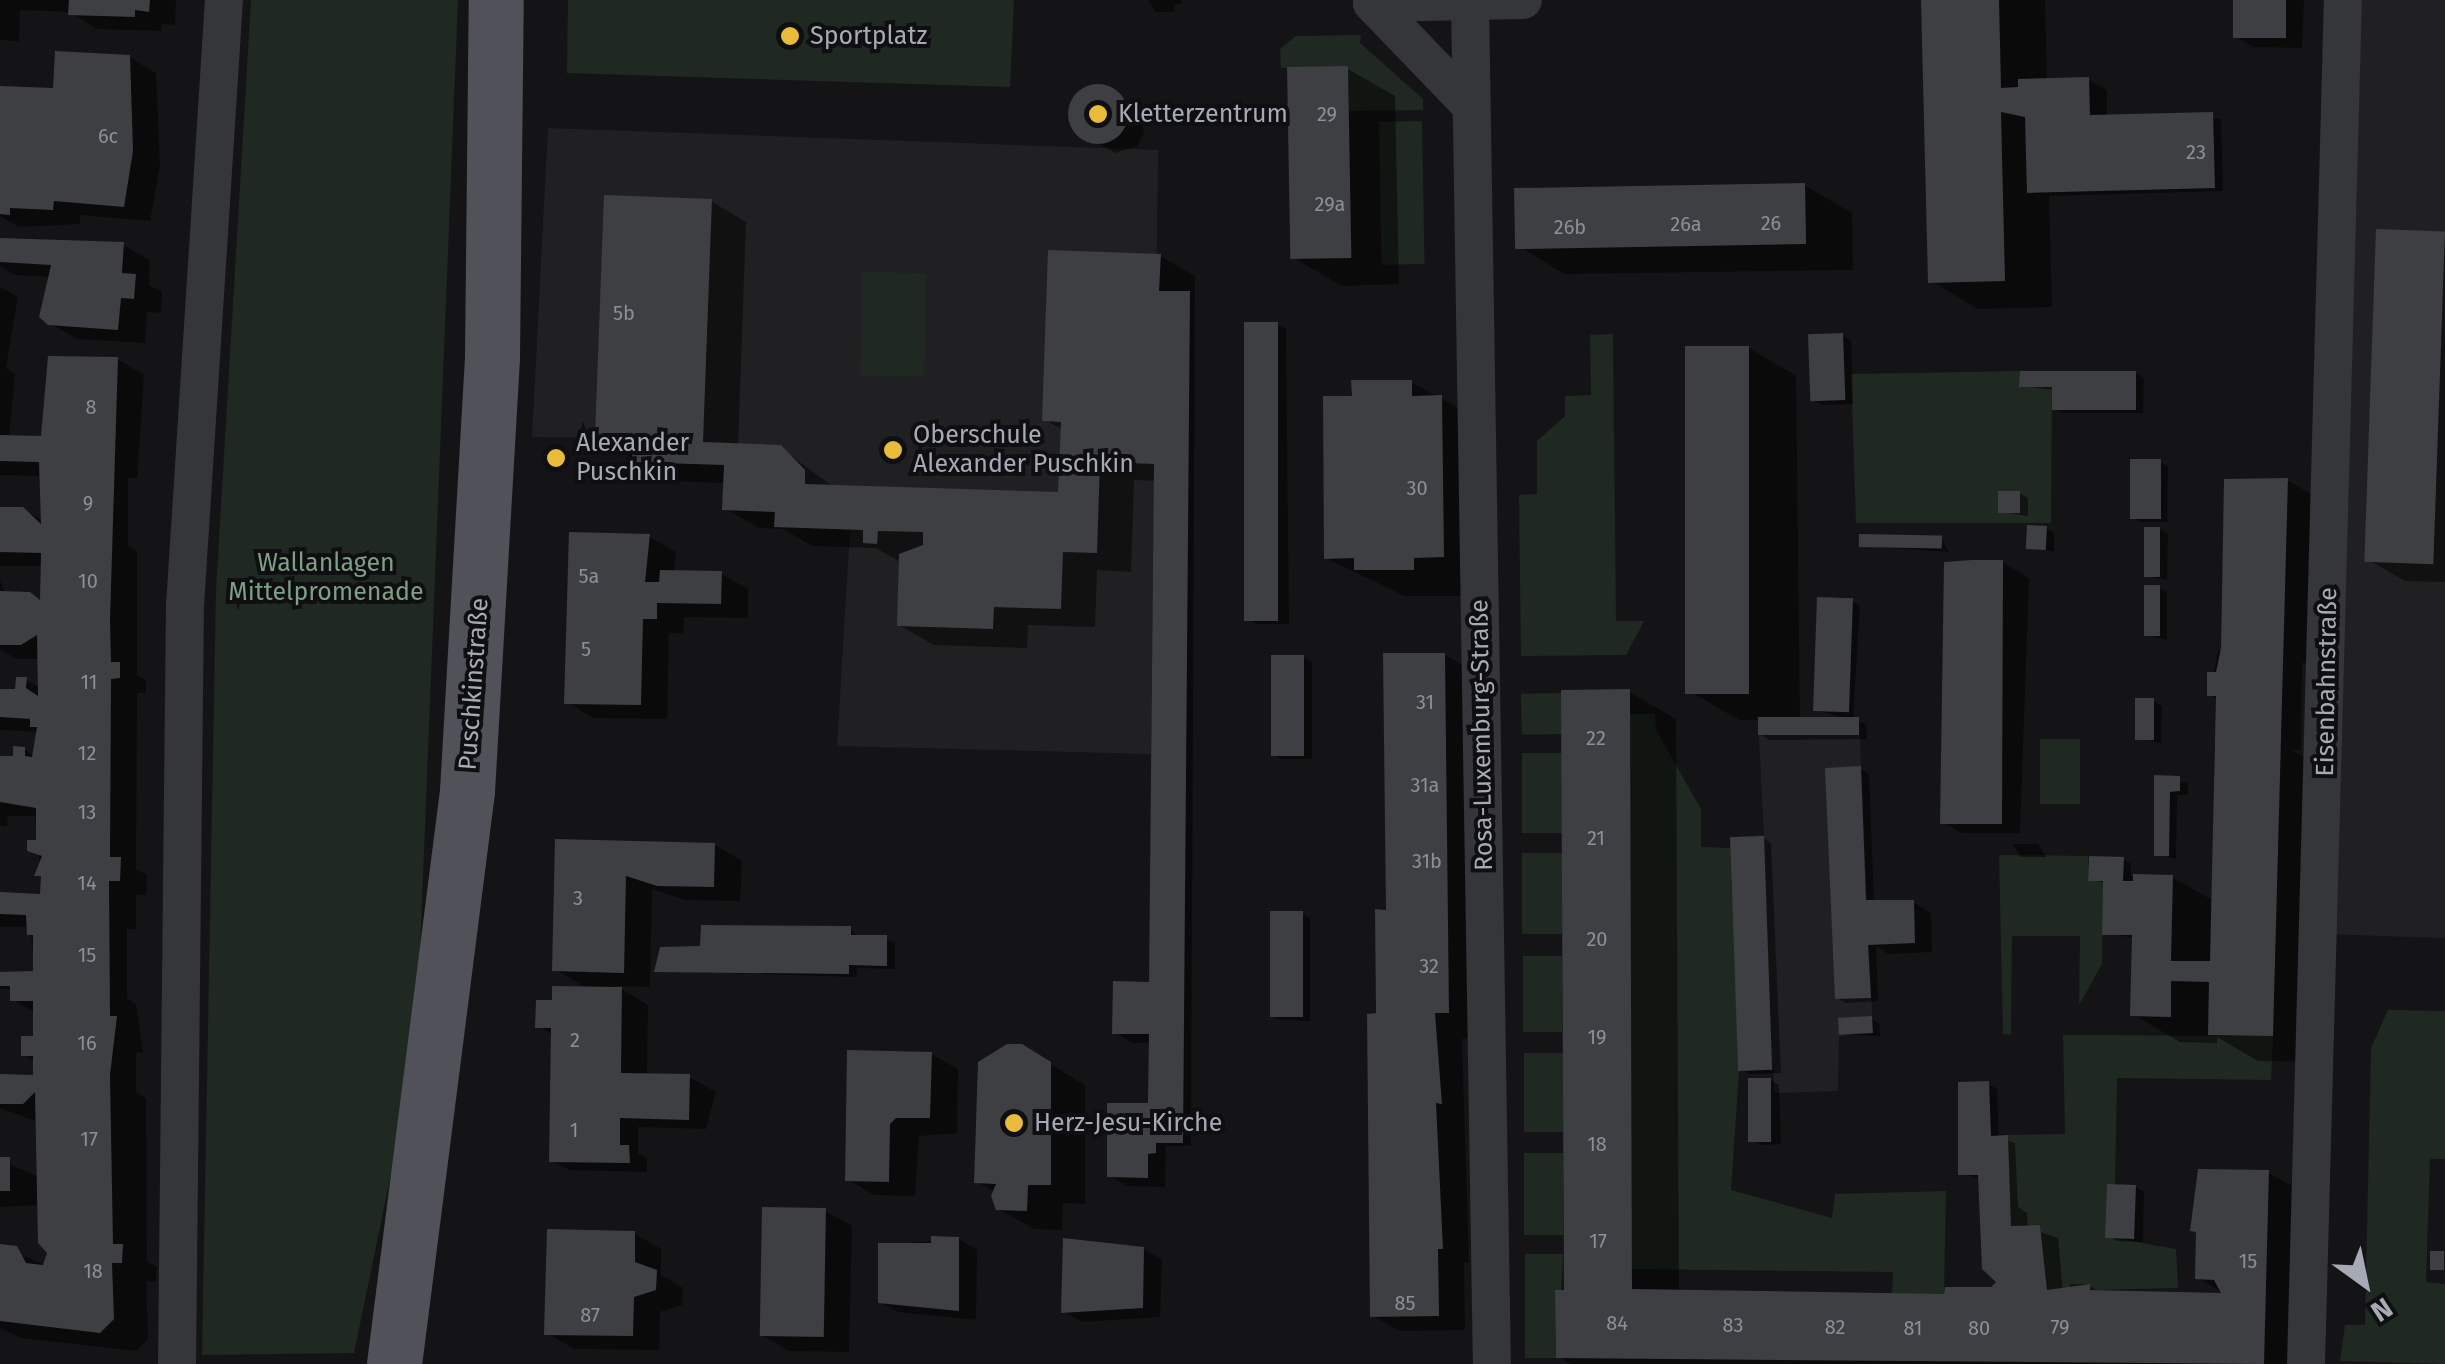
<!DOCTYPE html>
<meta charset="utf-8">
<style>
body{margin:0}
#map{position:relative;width:2445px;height:1364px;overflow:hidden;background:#141416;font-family:"Fira Sans",sans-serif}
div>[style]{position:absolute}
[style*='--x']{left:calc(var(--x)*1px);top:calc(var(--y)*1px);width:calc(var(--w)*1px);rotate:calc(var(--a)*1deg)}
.built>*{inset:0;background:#202023}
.green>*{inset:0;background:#202822;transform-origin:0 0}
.shadow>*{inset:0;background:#0007}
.building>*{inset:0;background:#3e3f43;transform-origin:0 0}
.round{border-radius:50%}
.minor>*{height:38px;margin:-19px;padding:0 19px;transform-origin:19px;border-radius:19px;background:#35363a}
.primary>*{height:55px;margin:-27.5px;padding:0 27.5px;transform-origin:27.5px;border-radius:27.5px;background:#515259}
.dots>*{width:28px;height:28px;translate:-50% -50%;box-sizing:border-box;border:5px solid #0f0f11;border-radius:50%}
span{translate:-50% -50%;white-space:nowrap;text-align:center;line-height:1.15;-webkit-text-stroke:8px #0f0f11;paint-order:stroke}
.number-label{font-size:20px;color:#8c8f98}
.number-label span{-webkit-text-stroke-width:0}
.poi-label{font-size:25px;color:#a6aab5}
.left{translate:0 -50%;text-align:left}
.park-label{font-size:25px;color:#7e9f83}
.street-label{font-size:25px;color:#a6aab5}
.north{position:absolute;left:2315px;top:1234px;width:100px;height:100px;-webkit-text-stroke:8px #0f0f11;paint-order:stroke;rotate:147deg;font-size:28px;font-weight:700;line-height:40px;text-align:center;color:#a6aab5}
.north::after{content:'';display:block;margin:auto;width:35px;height:45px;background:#a6aab5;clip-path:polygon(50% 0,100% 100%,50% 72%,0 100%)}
</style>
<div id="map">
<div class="built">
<div style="clip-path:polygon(2343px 0,2445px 0,2445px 938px,2321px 934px)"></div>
<div style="clip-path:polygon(548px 128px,1158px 150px,1151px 754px,837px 746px,850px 530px,774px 527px,774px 512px,722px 510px,724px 465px,632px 462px,632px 438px,532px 437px)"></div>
<div style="clip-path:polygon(1859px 717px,1873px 1033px,1839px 1036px,1838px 1091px,1774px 1093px,1774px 1070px,1739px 1071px,1730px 837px,1764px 835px,1758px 718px)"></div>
</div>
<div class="green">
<div style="clip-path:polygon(251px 0,458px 0,416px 1053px,354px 1353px,202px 1355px,216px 590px)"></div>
<div style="clip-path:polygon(568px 0,1014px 0,1010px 87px,567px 73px)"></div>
<div style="clip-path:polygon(1361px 35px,1360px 43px,1423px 99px,1423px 110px,1349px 111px,1348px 66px,1281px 68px,1280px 49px,1296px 36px)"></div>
<div style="left:1422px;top:121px;width:143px;height:43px;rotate:89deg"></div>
<div style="left:862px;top:272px;width:64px;height:104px;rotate:1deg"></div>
<div style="clip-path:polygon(1613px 334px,1616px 621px,1644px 621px,1626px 655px,1521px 656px,1519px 495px,1537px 494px,1537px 441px,1565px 416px,1565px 396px,1591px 395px,1590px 335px)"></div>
<div style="clip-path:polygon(2020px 371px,2020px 387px,2052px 387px,2051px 523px,1856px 523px,1851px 374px)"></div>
<div style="left:1561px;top:693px;width:41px;height:40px;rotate:89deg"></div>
<div style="clip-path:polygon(1630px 714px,1655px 714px,1656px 730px,1701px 809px,1701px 847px,1730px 848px,1739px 1071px,1731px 1190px,1832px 1218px,1835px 1194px,1946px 1191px,1944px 1294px,1892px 1294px,1893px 1272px,1632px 1269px)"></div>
<div style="left:2040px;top:739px;width:40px;height:65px"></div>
<div style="left:1522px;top:753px;width:40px;height:80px"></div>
<div style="left:1562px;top:853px;width:81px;height:40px;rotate:90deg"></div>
<div style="clip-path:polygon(1999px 855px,2088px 856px,2088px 880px,2103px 881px,2102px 964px,2079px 1005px,2080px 936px,2012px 936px,2011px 1035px,2003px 1034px)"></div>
<div style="left:1523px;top:956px;width:39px;height:76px"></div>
<div style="clip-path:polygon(2388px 1010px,2445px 1011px,2445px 1159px,2430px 1159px,2426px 1282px,2445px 1284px,2445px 1364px,2340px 1361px,2345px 1325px,2365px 1325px,2371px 1048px)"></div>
<div style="clip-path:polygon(2063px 1035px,2273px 1036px,2271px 1080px,2117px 1078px,2115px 1185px,2107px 1185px,2107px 1237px,2176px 1249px,2178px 1288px,2090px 1290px,2090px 1284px,2070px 1284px,2070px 1290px,2047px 1290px,2040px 1225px,2011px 1226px,2008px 1135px,2065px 1134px)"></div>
<div style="left:1524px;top:1053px;width:39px;height:79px"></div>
<div style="left:1563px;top:1153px;width:82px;height:39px;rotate:90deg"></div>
<div style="clip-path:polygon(1525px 1254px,1564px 1254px,1564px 1290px,1555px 1290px,1556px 1358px,1525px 1358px)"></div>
</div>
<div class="shadow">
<div style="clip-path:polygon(0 0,176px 0,175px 25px,162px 24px,161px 31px,97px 29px,70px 12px,20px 10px,19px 41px,0 40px)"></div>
<div style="clip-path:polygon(1148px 0,1181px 0,1182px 4px,1175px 4px,1174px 12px,1156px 12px)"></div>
<div style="clip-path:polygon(1924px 0,2045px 0,2047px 81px,2089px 80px,2107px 90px,2107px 117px,2221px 119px,2223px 191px,2049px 196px,2052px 307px,1978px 309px,1931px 281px)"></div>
<div style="clip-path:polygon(2236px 0,2304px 0,2302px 48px,2253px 47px,2235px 36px)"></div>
<div style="clip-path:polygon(129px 57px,156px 73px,160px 167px,150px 221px,80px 215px,80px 224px,19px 227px,0 216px,0 88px,55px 90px)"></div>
<div style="clip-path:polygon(1348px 69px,1395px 96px,1399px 284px,1342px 286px,1294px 258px)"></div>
<div style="clip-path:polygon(1101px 87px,1140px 110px,1144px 133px,1137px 146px,1115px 153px,1076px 130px,1072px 107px,1080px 95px)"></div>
<div style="clip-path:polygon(1804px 185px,1852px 213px,1853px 270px,1565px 274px,1518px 246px)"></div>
<div style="clip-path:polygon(712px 202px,746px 222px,738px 446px,780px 448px,834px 487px,1061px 495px,1063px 430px,1045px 420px,1160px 256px,1195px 276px,1191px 1146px,1166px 1146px,1165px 1187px,1127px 1186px,1109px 1176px,1151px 1108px,1152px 1043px,1133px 1043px,1115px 1033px,1153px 986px,1159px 481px,1134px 480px,1131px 572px,1097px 570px,1095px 627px,1028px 625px,1027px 648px,934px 645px,899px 625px,902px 563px,876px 548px,812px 546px,783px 529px,759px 528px,725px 508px,726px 483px,669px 481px,635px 460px,598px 435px)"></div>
<div style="clip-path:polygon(2445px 233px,2445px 582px,2405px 581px,2370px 561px)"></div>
<div style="clip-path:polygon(0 240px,123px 245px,150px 260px,149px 285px,162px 292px,161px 313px,147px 312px,145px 343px,77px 339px,49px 323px,51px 277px,15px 275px,0 266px)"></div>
<div style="clip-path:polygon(0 287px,18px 297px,6px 368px,15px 374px,9px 438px,43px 438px,117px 359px,144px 375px,137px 478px,128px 478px,128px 546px,137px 551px,137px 675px,146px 680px,146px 693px,137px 693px,136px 869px,147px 875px,146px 895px,136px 895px,136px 929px,127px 929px,127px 998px,136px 1004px,143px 1052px,136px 1053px,136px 1092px,146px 1098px,147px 1261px,157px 1267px,156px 1282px,146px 1281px,148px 1339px,136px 1351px,21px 1338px,0 1328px,0 1247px,46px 1265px,49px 1252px,40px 1205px,0 1207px,0 1160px,39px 1177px,38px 1122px,0 1108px,0 1077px,36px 1077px,36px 1062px,23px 1055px,36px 1039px,36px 1013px,12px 999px,12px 989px,0 989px,0 974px,36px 974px,30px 927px,0 927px,0 895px,43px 896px,35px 816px,8px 816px,7px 826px,0 826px,0 759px,15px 759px,24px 749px,35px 756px,40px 732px,0 730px,0 691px,18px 692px,26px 680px,40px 688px,40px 659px,16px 659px,0 649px,0 580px,5px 594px,43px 602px,43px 566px,0 566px,0 509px,22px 509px,44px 521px,42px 476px,0 475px)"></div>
<div style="clip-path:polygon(1277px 324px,1286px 329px,1289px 624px,1257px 624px,1249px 619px)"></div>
<div style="clip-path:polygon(1842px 336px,1851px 340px,1853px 404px,1822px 405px,1813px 400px)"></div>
<div style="clip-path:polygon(1749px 348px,1796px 376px,1800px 720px,1850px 720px,1816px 710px,1852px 601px,1860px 606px,1853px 720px,1866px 724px,1867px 739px,1770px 740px,1761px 735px,1760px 720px,1739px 720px,1691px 692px)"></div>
<div style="clip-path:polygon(2135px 373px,2144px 378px,2143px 413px,2062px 413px,2054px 408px,2054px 390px,2022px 386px)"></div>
<div style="clip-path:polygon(1411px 382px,1489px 425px,1461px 596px,1404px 596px,1326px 558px,1354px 398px)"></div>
<div style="clip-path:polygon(2160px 462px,2168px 466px,2167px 522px,2140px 522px,2132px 517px)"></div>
<div style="clip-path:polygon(2288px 481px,2315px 496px,2310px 663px,2302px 663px,2301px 750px,2292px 750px,2316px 764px,2320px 1062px,2258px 1061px,2217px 1037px,2217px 1043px,2180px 1042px,2132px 1014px,2134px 938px,2105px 933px,2106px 884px,2091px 879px,2123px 859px,2131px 864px,2131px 877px,2172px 877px,2214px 901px,2214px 744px,2225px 744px,2218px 700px,2210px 695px,2218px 651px,2231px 651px)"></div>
<div style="clip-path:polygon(2019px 493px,2028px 498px,2028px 516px,2001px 512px)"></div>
<div style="clip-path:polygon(2046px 528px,2054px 533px,2054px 552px,2030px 547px)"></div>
<div style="clip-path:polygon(2160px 529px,2168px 534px,2167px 580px,2146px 576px)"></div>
<div style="clip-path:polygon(649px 537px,676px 552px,674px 572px,721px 574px,748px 589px,748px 618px,684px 617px,683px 633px,669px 633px,667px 719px,593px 718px,567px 702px)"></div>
<div style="clip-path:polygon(1941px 538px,1949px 552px,1862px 546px)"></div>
<div style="clip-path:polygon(2002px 562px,2029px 578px,2020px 833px,1961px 833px,1943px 822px)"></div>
<div style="clip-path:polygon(2159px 588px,2167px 592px,2167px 640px,2146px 635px)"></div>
<div style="clip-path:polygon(1445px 655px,1492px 683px,1496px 1039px,1462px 1039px,1469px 1263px,1464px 1263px,1465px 1330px,1400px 1331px,1373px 1316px,1389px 912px)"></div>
<div style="clip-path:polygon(1304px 657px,1312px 662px,1312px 759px,1281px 759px,1273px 754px)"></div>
<div style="clip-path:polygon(1629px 692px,1676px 719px,1679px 1292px,1946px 1297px,2003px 1291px,1980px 1178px,1960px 1174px,1988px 1084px,1997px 1089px,1999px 1138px,2015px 1143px,2018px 1207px,2027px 1213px,2028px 1228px,2058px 1238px,2063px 1292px,2090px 1286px,2101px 1293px,2229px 1296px,2198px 1278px,2199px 1234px,2192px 1230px,2269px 1173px,2316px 1200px,2312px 1364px,1571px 1364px,1558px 1356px,1566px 1192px)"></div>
<div style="clip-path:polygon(2154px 701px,2162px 706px,2161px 743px,2138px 738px)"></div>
<div style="clip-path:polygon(1860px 769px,1869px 774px,1874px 902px,1913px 902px,1931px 913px,1932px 952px,1888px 954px,1876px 946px,1878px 1001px,1846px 1003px,1837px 998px)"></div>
<div style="clip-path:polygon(2156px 778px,2188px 783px,2188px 795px,2177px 795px,2176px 859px,2156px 854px)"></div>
<div style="clip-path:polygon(1763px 838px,1771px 843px,1781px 1073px,1750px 1074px,1742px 1070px)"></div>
<div style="clip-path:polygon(558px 841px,715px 845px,742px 861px,740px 901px,686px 900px,652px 889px,650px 987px,616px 986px,648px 1005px,647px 1076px,689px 1077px,716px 1092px,706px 1129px,638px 1127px,638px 1153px,647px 1158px,647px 1172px,569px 1170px,551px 1160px,553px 1035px,538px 1026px,554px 1003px,588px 989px,555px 969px)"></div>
<div style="clip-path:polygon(2012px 844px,2038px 844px,2046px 857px,2021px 857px)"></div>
<div style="clip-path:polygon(1302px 914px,1310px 918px,1310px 1021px,1280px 1020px,1271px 1016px)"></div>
<div style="clip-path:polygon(850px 928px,858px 938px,895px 942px,895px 969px,857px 968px,856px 977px,657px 971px,703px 949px)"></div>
<div style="clip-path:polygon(1871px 1019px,1879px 1024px,1880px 1036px,1841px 1034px)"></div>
<div style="clip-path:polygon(1022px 1047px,1085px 1085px,1085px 1204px,1063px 1203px,1062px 1230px,1034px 1229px,998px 1209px,995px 1192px,977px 1182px)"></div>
<div style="clip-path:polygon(931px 1054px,958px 1069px,957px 1133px,919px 1136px,915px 1196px,874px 1195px,847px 1179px)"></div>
<div style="clip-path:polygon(1771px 1080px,1779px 1085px,1781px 1144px,1761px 1145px,1752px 1140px)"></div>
<div style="clip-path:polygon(2136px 1187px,2144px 1192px,2143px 1242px,2117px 1241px,2109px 1236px)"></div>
<div style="clip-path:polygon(825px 1211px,852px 1226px,849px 1352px,789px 1351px,762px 1335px)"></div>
<div style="clip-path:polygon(635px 1234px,661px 1249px,661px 1275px,683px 1288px,682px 1305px,660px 1312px,659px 1350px,574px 1349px,547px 1333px)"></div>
<div style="clip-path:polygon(959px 1239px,977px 1250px,976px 1320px,898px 1312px,880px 1302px,880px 1245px)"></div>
<div style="clip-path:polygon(1144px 1249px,1162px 1260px,1160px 1317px,1082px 1322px,1064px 1312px)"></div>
</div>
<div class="building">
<div style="clip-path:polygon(69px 0,150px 0,149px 12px,135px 10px,135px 17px,68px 15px)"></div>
<div style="clip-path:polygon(1921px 0,1999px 0,2001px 88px,2018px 87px,2018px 79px,2089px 77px,2090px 115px,2213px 112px,2215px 188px,2027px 193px,2025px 117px,2001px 112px,2005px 281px,1928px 283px)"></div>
<div style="left:2233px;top:0;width:53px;height:38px"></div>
<div style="clip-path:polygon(55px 51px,130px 55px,133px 151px,124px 207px,54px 201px,53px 210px,10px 208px,10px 215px,0 214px,0 86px,53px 88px)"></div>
<div style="left:1348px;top:66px;width:192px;height:61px;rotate:89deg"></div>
<div class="round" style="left:1068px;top:84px;width:60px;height:60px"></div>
<div style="left:1805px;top:183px;width:61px;height:291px;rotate:89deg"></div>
<div style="clip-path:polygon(604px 195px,712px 199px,703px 442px,781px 445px,805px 470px,805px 484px,1058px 492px,1061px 422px,1042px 421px,1048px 250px,1161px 254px,1159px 291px,1190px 291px,1183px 1143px,1156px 1143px,1156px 1153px,1148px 1154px,1148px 1178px,1107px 1177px,1107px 1103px,1148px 1103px,1149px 1034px,1112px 1034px,1113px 981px,1149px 982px,1154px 464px,1100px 462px,1097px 553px,1063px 552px,1061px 609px,994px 607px,993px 629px,897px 626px,899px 554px,923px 545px,923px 532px,878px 531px,877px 544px,863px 543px,863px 530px,774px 527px,775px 512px,722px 510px,724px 465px,632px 462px,633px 438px,595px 437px)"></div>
<div style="left:2376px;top:229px;width:69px;height:333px;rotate:2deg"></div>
<div style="clip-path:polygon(0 238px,124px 242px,122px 273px,136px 274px,134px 299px,121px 298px,118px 330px,48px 325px,39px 317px,51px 265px,0 262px)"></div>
<div style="left:1244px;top:322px;width:34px;height:299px"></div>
<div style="left:1843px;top:333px;width:67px;height:35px;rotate:88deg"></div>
<div style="left:1685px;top:346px;width:64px;height:348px"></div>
<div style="clip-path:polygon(48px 356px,118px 357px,110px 620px,111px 662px,120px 662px,120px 678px,111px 679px,110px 857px,121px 857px,120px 881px,109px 881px,110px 1016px,117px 1016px,110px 1075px,113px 1244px,123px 1244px,122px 1263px,112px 1263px,114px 1319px,100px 1333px,0 1321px,0 1244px,17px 1246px,26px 1263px,43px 1265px,47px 1253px,38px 1243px,35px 1092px,23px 1104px,0 1104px,0 1074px,33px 1075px,33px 1056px,21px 1056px,21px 1036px,33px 1036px,33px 1001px,10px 1001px,10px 986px,0 986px,0 972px,33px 971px,33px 935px,27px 935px,26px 915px,0 914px,0 892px,40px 894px,41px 876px,34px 876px,42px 856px,27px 851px,27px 840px,36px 840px,36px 808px,0 802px,0 756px,13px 756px,13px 746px,25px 747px,25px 756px,32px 757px,37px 727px,30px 727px,30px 719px,0 717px,0 689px,15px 689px,16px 677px,27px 677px,26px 688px,38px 696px,37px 635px,21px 645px,0 645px,0 591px,30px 592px,40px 600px,41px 553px,0 552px,0 507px,23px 507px,41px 524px,39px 462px,0 461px,0 435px,41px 436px)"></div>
<div style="clip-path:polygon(2020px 371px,2136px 371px,2136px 410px,2052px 410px,2052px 387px,2019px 387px)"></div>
<div style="clip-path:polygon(1351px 380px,1412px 380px,1412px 396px,1442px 395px,1444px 557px,1414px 558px,1414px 570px,1354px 570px,1354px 558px,1324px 559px,1323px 396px,1352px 396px)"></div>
<div style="left:2130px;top:459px;width:31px;height:60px"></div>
<div style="clip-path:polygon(2288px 478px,2273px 1036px,2208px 1035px,2209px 982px,2171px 981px,2171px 1017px,2130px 1016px,2132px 935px,2102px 935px,2103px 881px,2088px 881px,2089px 856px,2124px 857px,2123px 881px,2133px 881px,2133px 874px,2173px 875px,2171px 961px,2210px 961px,2216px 696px,2207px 696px,2207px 672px,2216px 672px,2221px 648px,2224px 479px)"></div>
<div style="left:1998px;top:491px;width:22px;height:22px"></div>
<div style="left:2027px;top:525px;width:20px;height:24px;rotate:3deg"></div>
<div style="left:2144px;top:527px;width:16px;height:50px"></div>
<div style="clip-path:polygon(569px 532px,650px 534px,645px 582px,659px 582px,660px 570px,722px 571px,721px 604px,657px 603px,657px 619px,643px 619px,641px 705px,564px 704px)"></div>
<div style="left:1859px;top:534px;width:83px;height:13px;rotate:1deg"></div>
<div style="clip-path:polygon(1972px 560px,2003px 560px,2002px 824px,1940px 824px,1944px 562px)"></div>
<div style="left:2144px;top:585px;width:16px;height:51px"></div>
<div style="left:1817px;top:597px;width:36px;height:114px;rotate:2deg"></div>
<div style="clip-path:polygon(1383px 653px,1445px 653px,1449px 1013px,1435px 1013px,1442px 1104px,1436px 1103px,1443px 1249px,1438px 1249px,1439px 1316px,1370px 1317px,1367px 1014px,1376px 1013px,1375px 909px,1386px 910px)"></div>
<div style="left:1271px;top:655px;width:33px;height:101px"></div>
<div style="clip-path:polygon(1630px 689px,1632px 1289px,1944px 1294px,1945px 1287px,1991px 1287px,1996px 1282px,1982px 1269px,1978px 1175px,1958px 1175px,1958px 1082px,1989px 1081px,1991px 1136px,2008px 1135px,2011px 1226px,2040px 1225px,2047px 1290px,2090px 1284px,2090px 1290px,2221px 1293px,2214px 1280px,2195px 1279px,2196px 1232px,2190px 1231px,2198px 1169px,2269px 1170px,2264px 1364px,1556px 1358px,1555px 1290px,1564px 1290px,1561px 690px)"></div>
<div style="left:2154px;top:698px;width:42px;height:19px;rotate:90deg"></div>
<div style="left:1859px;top:717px;width:18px;height:101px;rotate:90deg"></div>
<div style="clip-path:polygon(1861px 766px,1866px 900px,1914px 900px,1915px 943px,1868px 945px,1871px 998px,1835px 999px,1825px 768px)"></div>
<div style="clip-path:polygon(2154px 775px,2180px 776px,2180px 791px,2170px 792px,2169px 856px,2154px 856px)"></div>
<div style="left:1764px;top:836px;width:234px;height:34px;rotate:88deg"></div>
<div style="clip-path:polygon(555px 839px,715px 843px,714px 887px,657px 886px,626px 876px,624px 973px,552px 971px)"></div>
<div style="left:1270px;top:911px;width:33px;height:106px"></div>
<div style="clip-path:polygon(701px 925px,851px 926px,851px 935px,887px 935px,887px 966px,849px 965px,849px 974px,654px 972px,660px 947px,700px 946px)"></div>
<div style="clip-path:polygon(552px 986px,622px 987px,621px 1073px,690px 1074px,689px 1120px,620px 1118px,620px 1145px,629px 1145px,630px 1163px,549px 1162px,551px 1028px,535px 1028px,536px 1000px,552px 1000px)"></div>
<div style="left:1872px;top:1016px;width:17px;height:34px;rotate:87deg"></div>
<div style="clip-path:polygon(1007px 1044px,1022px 1044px,1051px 1062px,1051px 1185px,1028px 1185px,1027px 1211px,996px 1210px,991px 1196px,996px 1184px,974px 1183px,978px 1062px)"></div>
<div style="clip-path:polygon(847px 1050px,932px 1052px,930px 1118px,896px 1118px,890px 1124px,889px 1182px,845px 1181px)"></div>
<div style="left:1748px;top:1078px;width:23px;height:64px"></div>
<div style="left:10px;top:1157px;width:34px;height:10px;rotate:90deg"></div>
<div style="left:2107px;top:1184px;width:29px;height:54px;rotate:2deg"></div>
<div style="left:762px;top:1207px;width:64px;height:129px;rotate:1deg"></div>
<div style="clip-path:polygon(547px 1229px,635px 1231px,635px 1262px,657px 1270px,656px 1290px,634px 1297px,633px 1336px,544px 1335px)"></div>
<div style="clip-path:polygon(931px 1236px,959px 1237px,959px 1311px,878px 1303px,878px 1243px,931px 1243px)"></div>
<div style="clip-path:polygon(1063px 1238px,1144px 1247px,1143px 1308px,1061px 1313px)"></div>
<div style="left:2430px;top:1251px;width:14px;height:19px"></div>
</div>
<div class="minor">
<div style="--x:1470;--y:1;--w:1363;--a:89.08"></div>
<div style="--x:1372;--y:3;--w:151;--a:-1.1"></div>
<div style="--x:1372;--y:3;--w:143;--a:46.1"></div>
<div style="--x:177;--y:1364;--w:758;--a:-89.4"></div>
<div style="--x:185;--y:606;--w:607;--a:-86.32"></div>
<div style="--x:2306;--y:1364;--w:1365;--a:-88.45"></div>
</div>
<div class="primary">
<div style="--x:394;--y:1364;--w:578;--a:-82.74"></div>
<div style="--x:467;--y:791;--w:435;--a:-86.7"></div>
<div style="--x:492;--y:357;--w:357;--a:-89.4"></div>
</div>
<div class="dots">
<div style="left:790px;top:36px;background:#e8bb3a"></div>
<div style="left:1098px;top:114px;background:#e8bb3a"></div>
<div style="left:893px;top:450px;background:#e8bb3a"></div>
<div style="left:556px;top:458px;background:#e8bb3a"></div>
<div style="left:1014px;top:1123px;background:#e8bb3a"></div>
</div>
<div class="number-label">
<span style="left:1327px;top:114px">29</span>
<span style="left:108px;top:136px">6c</span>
<span style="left:2196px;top:152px">23</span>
<span style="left:1330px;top:204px">29a</span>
<span style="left:1771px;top:223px">26</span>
<span style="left:1686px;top:224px">26a</span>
<span style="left:1570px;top:227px">26b</span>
<span style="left:624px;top:313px">5b</span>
<span style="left:91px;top:407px">8</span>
<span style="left:1417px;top:488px">30</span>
<span style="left:88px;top:503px">9</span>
<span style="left:589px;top:576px">5a</span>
<span style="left:88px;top:581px">10</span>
<span style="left:586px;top:649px">5</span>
<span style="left:89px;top:682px">11</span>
<span style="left:1425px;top:702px">31</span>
<span style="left:1596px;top:738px">22</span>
<span style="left:87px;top:753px">12</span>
<span style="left:1425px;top:785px">31a</span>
<span style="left:87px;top:812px">13</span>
<span style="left:1596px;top:838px">21</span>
<span style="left:1427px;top:861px">31b</span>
<span style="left:87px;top:883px">14</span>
<span style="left:578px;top:898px">3</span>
<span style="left:1597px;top:939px">20</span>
<span style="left:87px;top:955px">15</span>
<span style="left:1429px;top:966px">32</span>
<span style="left:1597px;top:1037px">19</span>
<span style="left:575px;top:1040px">2</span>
<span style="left:87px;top:1043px">16</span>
<span style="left:574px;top:1130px">1</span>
<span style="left:89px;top:1139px">17</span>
<span style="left:1597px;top:1144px">18</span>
<span style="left:1598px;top:1241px">17</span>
<span style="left:2248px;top:1261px">15</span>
<span style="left:93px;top:1271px">18</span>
<span style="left:1405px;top:1303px">85</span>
<span style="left:590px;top:1315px">87</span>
<span style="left:1617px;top:1323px">84</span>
<span style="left:1733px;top:1325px">83</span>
<span style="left:1835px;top:1327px">82</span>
<span style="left:2060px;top:1327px">79</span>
<span style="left:1913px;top:1328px">81</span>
<span style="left:1979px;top:1328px">80</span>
</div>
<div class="poi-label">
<span class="left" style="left:810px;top:36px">Sportplatz</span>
<span class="left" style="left:1118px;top:114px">Kletterzentrum</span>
<span class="left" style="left:913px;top:450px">Oberschule<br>Alexander Puschkin</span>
<span class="left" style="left:576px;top:458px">Alexander<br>Puschkin</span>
<span class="left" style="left:1034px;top:1123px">Herz-Jesu-Kirche</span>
</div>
<div class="park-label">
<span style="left:326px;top:578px">Wallanlagen<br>Mittelpromenade</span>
</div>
<div class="street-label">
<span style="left:2327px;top:682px;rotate:-89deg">Eisenbahnstraße</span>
<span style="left:474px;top:684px;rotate:-86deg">Puschkinstraße</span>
<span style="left:1482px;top:735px;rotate:-91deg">Rosa-Luxemburg-Straße</span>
</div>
<div class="north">N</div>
</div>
